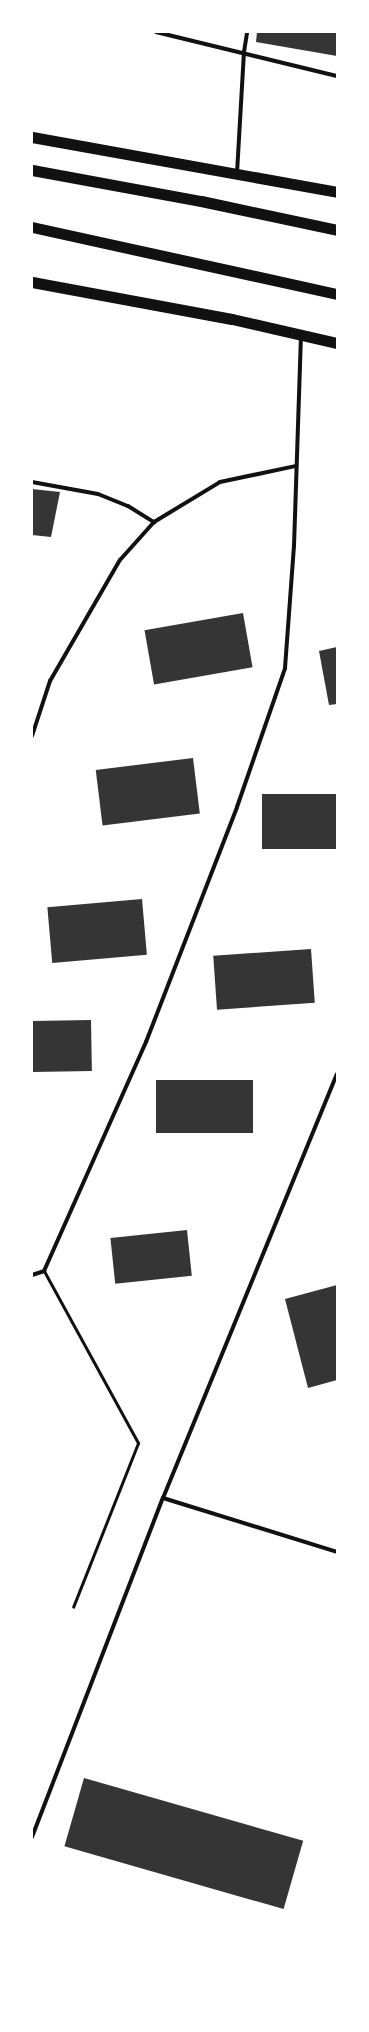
<!DOCTYPE html>
<style>
body{margin:0}
#map{position:relative;width:369px;height:2032px;overflow:hidden;background:#fff;font-family:Overpass,sans-serif}
div>[style]{position:absolute}
[style*='--x']{left:calc(var(--x)*1px);top:calc(var(--y)*1px);width:calc(var(--w)*1px);rotate:calc(var(--a)*1deg)}
.building>*{inset:0;background:#353535;transform-origin:0 0}
.service>*{height:3px;margin:-1.5px;padding:0 1.5px;transform-origin:1.5px;border-radius:1.5px;background:#111}
.minor>*{height:4px;margin:-2px;padding:0 2px;transform-origin:2px;border-radius:2px;background:#111}
.trunk>*{height:11px;margin:-5.5px;padding:0 5.5px;transform-origin:5.5px;border-radius:5.5px;background:#111}
span{translate:-50% -50%;white-space:nowrap;text-align:center;line-height:1.15;-webkit-text-stroke:3px #fff;paint-order:stroke}
.frame{position:absolute;inset:0;border:33px solid #fff;pointer-events:none}
</style>
<div id="map">
<div class="building">
<div style="clip-path:polygon(257px 32px,337px 32px,337px 56px,256px 42px)"></div>
<div style="clip-path:polygon(32px 489px,60px 492px,51px 537px,32px 535px)"></div>
<div style="left:243px;top:613px;width:55px;height:100px;rotate:80deg"></div>
<div style="clip-path:polygon(337px 647px,337px 704px,329px 705px,319px 651px)"></div>
<div style="left:193px;top:758px;width:56px;height:98px;rotate:83deg"></div>
<div style="left:337px;top:794px;width:55px;height:75px;rotate:90deg"></div>
<div style="left:142px;top:899px;width:56px;height:95px;rotate:85deg"></div>
<div style="left:311px;top:949px;width:54px;height:98px;rotate:86deg"></div>
<div style="left:91px;top:1020px;width:51px;height:59px;rotate:89deg"></div>
<div style="left:156px;top:1080px;width:97px;height:53px"></div>
<div style="left:187px;top:1230px;width:46px;height:77px;rotate:84deg"></div>
<div style="clip-path:polygon(337px 1285px,337px 1380px,308px 1388px,285px 1299px)"></div>
<div style="left:84px;top:1778px;width:228px;height:71px;rotate:16deg"></div>
</div>
<div class="service">
<div style="--x:44;--y:1271;--w:196;--a:61.3"></div>
<div style="--x:138;--y:1443;--w:176;--a:111.6"></div>
</div>
<div class="minor">
<div style="--x:156;--y:32;--w:186;--a:13.7"></div>
<div style="--x:237;--y:173;--w:121;--a:-86.7"></div>
<div style="--x:244;--y:52;--w:20;--a:-81"></div>
<div style="--x:32;--y:482;--w:67;--a:10.3"></div>
<div style="--x:98;--y:494;--w:32;--a:22"></div>
<div style="--x:128;--y:506;--w:31;--a:32"></div>
<div style="--x:32;--y:736;--w:58;--a:-71.9"></div>
<div style="--x:50;--y:681;--w:140;--a:-60"></div>
<div style="--x:120;--y:560;--w:51;--a:-48.2"></div>
<div style="--x:154;--y:522;--w:77;--a:-31.2"></div>
<div style="--x:220;--y:482;--w:78;--a:-11.9"></div>
<div style="--x:32;--y:1275;--w:13;--a:-18"></div>
<div style="--x:44;--y:1271;--w:251;--a:-66"></div>
<div style="--x:146;--y:1042;--w:252;--a:-68.8"></div>
<div style="--x:237;--y:807;--w:147;--a:-70.9"></div>
<div style="--x:285;--y:668;--w:122;--a:-85.8"></div>
<div style="--x:294;--y:546;--w:210;--a:-88.1"></div>
<div style="--x:163;--y:1498;--w:182;--a:17.2"></div>
<div style="--x:32;--y:1837;--w:363;--a:-68.9"></div>
<div style="--x:163;--y:1498;--w:458;--a:-67.7"></div>
</div>
<div class="trunk">
<div style="--x:32;--y:137;--w:310;--a:10.2"></div>
<div style="--x:32;--y:170;--w:172;--a:10.4"></div>
<div style="--x:201;--y:201;--w:139;--a:12"></div>
<div style="--x:32;--y:227;--w:312;--a:12.4"></div>
<div style="--x:32;--y:282;--w:203;--a:10.5"></div>
<div style="--x:232;--y:319;--w:108;--a:12.9"></div>
</div>
<div class="frame"></div>
</div>
